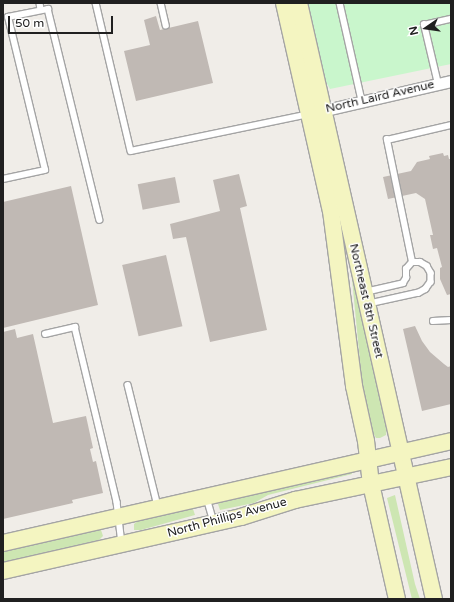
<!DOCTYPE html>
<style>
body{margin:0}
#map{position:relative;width:454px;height:602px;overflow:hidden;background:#f0ede8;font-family:"Varela Round",sans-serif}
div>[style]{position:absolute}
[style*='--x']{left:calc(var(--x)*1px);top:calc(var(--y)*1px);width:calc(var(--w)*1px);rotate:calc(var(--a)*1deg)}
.grass>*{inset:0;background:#cde6b2}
.park>*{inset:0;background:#c9f6cc}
.building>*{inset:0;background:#c0b9b4;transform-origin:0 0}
.roads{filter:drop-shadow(1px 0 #a4a4a4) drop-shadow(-1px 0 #a4a4a4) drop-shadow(0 1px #a4a4a4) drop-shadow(0 -1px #a4a4a4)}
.service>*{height:5.5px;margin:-2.75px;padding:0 2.75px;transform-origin:2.75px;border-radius:2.75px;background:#fff}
.minor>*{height:11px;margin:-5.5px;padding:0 5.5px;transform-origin:5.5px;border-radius:5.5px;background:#fff}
.secondary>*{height:16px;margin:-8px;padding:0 8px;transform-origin:8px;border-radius:8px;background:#f4f5c1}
span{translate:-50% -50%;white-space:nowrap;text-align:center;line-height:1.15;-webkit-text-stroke:3px #fff;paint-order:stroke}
.street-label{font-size:12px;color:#202020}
.frame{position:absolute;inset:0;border:4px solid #202020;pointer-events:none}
.north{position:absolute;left:406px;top:8px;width:40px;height:40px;-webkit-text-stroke:3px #fff;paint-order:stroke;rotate:257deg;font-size:11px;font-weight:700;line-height:16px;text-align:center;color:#202020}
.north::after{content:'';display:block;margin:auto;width:14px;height:18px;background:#202020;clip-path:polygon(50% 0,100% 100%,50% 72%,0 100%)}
.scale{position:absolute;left:8px;top:16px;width:105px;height:18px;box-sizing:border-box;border:2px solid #202020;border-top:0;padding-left:5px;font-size:12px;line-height:14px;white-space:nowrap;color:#202020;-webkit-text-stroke:3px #fff;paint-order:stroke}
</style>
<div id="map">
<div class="grass">
<div style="clip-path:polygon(351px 269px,387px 429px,386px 435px,380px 438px,376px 438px,373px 433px,362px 382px)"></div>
<div style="clip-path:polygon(352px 471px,352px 474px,268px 495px,254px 503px,220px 510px,218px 504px,222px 501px)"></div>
<div style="clip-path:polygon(395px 495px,415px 584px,420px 599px,412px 599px,387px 498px)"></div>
<div style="clip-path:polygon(188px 509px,193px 509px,195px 515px,141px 530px,134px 530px,134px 524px,138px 521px)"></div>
<div style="clip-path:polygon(96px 530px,101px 530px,103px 536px,99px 540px,3px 562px,3px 551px)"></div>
</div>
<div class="park">
<div style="clip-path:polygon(308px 3px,451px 3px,451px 64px,330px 89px,326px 82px)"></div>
</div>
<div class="building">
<div style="clip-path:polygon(156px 16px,160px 30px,198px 21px,213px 83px,136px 101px,124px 51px,150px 45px,144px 20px)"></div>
<div style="clip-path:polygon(443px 153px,444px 156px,448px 155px,449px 159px,451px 159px,451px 294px,447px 295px,440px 279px,440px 268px,442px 267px,437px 248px,433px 249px,430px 235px,433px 235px,425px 199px,416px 193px,388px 199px,383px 177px,411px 171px,417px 162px,430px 159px,429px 156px)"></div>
<div style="clip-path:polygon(239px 174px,247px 206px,240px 208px,267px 330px,210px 342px,186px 237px,173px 239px,170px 224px,220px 211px,213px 180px)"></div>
<div style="left:175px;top:177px;width:26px;height:38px;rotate:79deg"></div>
<div style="clip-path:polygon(71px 186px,98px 305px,3px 328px,3px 202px)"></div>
<div style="left:166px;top:255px;width:73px;height:45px;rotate:77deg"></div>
<div style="clip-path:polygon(415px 326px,422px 341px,430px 352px,444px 364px,448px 367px,451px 366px,451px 404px,422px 411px,403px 329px)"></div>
<div style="clip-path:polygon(15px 329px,17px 338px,33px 334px,53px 423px,86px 416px,93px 448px,90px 449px,93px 462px,96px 461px,103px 493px,72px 500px,73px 503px,3px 519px,3px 332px)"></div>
</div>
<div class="roads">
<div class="service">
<div style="--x:40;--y:3;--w:7;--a:82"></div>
<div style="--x:96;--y:3;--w:152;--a:76.7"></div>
<div style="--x:131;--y:151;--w:182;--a:-11.7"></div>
<div style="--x:161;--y:3;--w:23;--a:77"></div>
<div style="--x:340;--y:3;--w:100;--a:77.3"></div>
<div style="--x:438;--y:84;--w:61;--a:-103.3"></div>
<div style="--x:424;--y:25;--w:28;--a:-13"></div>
<div style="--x:3;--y:179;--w:43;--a:-12.1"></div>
<div style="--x:45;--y:170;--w:157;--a:-103.6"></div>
<div style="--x:8;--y:17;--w:41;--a:-11.3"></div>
<div style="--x:48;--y:9;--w:217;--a:76.2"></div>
<div style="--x:412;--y:262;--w:125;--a:-101.6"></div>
<div style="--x:387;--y:140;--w:66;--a:-13.2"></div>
<div style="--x:365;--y:292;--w:39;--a:-13"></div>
<div style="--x:403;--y:283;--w:6;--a:-59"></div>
<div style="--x:406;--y:278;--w:9;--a:-90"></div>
<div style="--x:406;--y:269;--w:9;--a:-49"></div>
<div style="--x:412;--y:262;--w:8;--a:0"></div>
<div style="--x:420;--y:262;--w:8;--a:30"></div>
<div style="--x:427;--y:266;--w:8;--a:60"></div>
<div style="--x:431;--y:273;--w:9;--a:90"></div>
<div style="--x:431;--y:282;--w:9;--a:126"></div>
<div style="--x:426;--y:289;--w:8;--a:150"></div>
<div style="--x:419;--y:293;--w:51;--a:167.6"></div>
<div style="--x:433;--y:321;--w:18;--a:-3"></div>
<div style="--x:45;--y:334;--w:31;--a:-13"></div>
<div style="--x:75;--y:327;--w:180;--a:76.5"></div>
<div style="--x:117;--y:502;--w:42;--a:83.2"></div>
<div style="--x:128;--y:385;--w:125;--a:76.1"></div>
<div style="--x:207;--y:498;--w:26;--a:74"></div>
</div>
<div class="minor">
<div style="--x:317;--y:112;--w:138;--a:-13"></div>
</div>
<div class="secondary">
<div style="--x:284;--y:3;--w:213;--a:77.3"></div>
<div style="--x:331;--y:211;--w:177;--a:82.5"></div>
<div style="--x:354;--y:386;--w:56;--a:77.7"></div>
<div style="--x:366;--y:441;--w:43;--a:83.4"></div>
<div style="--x:371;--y:484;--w:118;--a:77.3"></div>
<div style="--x:299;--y:3;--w:611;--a:77.24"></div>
<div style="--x:3;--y:543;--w:459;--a:-12.8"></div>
<div style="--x:3;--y:571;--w:244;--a:-12.8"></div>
<div style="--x:241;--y:517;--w:57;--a:-17.5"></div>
<div style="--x:295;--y:500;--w:159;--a:-11.9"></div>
</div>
</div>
<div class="street-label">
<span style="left:380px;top:97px;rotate:-13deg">North Laird Avenue</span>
<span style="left:366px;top:301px;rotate:77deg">Northeast 8th Street</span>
<span style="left:227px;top:518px;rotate:-15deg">North Phillips Avenue</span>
</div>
<div class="frame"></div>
<div class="north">N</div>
<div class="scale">50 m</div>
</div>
